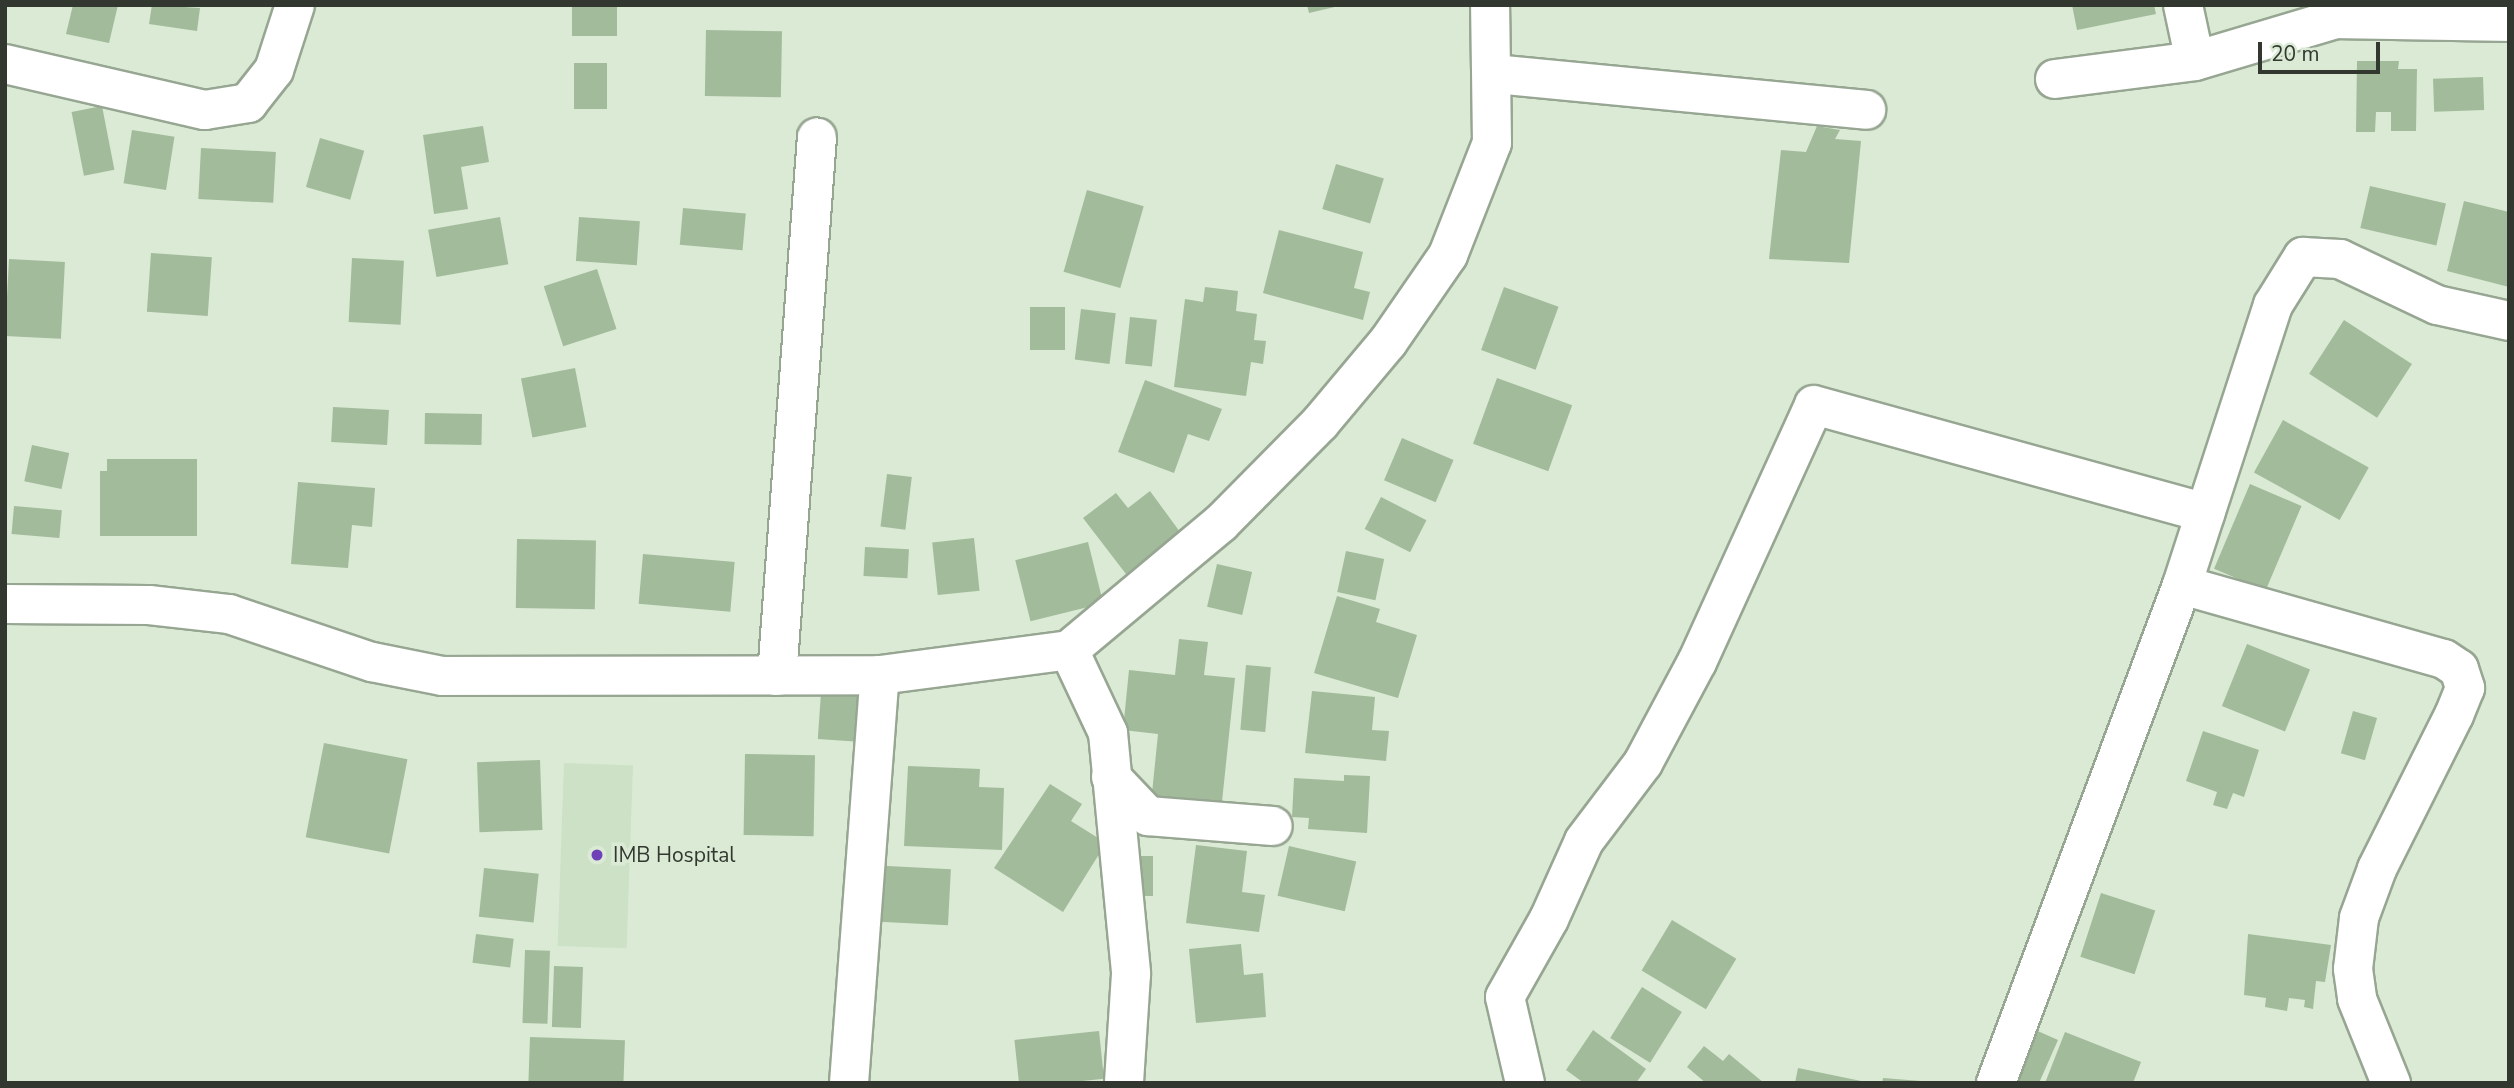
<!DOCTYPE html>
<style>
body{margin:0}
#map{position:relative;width:2514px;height:1088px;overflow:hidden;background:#daead5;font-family:"Nunito Sans",sans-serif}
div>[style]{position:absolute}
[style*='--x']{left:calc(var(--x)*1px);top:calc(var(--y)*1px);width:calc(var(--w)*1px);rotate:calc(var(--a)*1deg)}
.built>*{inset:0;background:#cce1c6;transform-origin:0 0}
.building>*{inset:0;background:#a2bb9a;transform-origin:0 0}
.roads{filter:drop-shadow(2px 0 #97a692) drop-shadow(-2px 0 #97a692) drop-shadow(0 2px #97a692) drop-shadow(0 -2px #97a692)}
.minor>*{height:38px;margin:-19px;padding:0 19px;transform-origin:19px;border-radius:19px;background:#fff}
.major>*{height:38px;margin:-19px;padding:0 19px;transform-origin:19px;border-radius:19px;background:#fff}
.dots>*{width:19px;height:19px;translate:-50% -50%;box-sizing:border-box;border:4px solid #daead5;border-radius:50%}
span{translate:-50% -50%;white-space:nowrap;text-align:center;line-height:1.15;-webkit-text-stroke:7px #daead5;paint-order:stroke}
.poi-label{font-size:21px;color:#323830}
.left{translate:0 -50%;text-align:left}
.frame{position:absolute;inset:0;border:7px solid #323830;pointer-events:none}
.scale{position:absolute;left:2258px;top:42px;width:122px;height:32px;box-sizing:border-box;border:4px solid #323830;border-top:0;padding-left:9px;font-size:21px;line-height:24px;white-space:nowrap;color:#323830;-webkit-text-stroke:5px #daead5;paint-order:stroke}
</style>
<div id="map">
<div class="built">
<div style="left:564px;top:763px;width:69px;height:183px;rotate:2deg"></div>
</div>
<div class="building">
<div style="clip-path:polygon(73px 5px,118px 5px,109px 43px,66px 34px)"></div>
<div style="clip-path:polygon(152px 5px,200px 8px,197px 31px,149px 24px)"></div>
<div style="left:572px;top:5px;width:45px;height:31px"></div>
<div style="clip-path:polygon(1307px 5px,1339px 5px,1339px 6px,1309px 13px)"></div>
<div style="clip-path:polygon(2072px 5px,2154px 5px,2156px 14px,2077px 30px)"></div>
<div style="left:706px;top:30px;width:76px;height:66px;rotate:1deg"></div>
<div style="clip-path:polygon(2357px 61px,2399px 61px,2398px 69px,2417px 69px,2416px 131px,2391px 131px,2391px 112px,2376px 112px,2375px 132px,2356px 132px)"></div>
<div style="left:574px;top:63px;width:33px;height:46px"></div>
<div style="left:2483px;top:77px;width:33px;height:50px;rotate:88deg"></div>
<div style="left:102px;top:106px;width:65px;height:31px;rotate:79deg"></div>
<div style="clip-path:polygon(483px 126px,489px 162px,461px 167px,468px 209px,434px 214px,423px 135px)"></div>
<div style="clip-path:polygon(1817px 126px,1840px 130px,1835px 139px,1861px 141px,1849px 263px,1769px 259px,1781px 150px,1806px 152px)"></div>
<div style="left:132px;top:130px;width:43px;height:54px;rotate:9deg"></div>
<div style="left:320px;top:138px;width:46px;height:51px;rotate:16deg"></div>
<div style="left:201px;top:148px;width:75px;height:51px;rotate:3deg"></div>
<div style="left:1336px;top:164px;width:50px;height:47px;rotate:17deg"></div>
<div style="left:2370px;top:186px;width:78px;height:43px;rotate:13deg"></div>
<div style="left:1087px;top:190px;width:59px;height:85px;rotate:16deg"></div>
<div style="clip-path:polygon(2464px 201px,2509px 212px,2509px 287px,2447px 271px)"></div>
<div style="left:683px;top:208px;width:63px;height:37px;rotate:5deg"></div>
<div style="left:500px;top:217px;width:48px;height:73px;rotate:80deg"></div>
<div style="left:579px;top:217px;width:61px;height:44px;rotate:4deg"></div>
<div style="clip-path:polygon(1279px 230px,1363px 252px,1354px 288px,1370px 292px,1363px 320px,1263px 293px)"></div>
<div style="left:151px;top:253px;width:61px;height:59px;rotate:4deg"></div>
<div style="left:352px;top:258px;width:52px;height:64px;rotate:3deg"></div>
<div style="left:9px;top:259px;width:56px;height:77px;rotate:3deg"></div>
<div style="left:597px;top:269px;width:63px;height:56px;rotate:72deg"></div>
<div style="clip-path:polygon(1205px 287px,1238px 291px,1236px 311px,1257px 314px,1254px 340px,1266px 341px,1263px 364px,1251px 362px,1246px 396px,1174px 387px,1185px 299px,1203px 302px)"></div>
<div style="left:1504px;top:287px;width:58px;height:67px;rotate:20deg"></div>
<div style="left:1030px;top:307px;width:35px;height:43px"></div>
<div style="left:1081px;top:309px;width:35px;height:51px;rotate:7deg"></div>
<div style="left:1130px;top:317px;width:27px;height:47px;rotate:6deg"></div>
<div style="left:2344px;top:320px;width:81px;height:64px;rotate:33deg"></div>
<div style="left:575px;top:368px;width:60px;height:55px;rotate:79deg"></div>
<div style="left:1497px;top:378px;width:80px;height:70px;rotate:20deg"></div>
<div style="clip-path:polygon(1145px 380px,1222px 409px,1209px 441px,1188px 434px,1174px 473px,1118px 452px)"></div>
<div style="left:333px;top:407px;width:56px;height:35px;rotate:3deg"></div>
<div style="left:425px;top:413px;width:57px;height:31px;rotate:1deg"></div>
<div style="left:2283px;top:420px;width:98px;height:60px;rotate:29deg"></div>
<div style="left:1402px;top:438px;width:56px;height:46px;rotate:23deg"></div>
<div style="left:32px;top:445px;width:38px;height:37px;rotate:12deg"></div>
<div style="clip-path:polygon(107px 459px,197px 459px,197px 536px,100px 536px,100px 471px,107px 471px)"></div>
<div style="left:887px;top:474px;width:25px;height:53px;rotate:7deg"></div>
<div style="clip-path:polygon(298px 482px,375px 488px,372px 527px,352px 525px,348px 568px,291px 564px)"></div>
<div style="left:2250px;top:484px;width:56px;height:92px;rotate:23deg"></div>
<div style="clip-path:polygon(1150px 491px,1180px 532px,1126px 574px,1083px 518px,1116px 493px,1128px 508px)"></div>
<div style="left:1381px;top:497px;width:51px;height:36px;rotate:27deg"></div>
<div style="left:14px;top:506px;width:48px;height:28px;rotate:5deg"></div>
<div style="left:974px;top:538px;width:53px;height:42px;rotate:84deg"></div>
<div style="left:517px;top:539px;width:79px;height:69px;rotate:1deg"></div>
<div style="left:1088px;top:542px;width:63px;height:75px;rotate:76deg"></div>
<div style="left:865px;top:547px;width:44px;height:29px;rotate:3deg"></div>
<div style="left:1346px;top:551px;width:39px;height:42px;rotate:12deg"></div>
<div style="left:643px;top:554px;width:92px;height:50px;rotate:5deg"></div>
<div style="left:1217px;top:564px;width:36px;height:44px;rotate:13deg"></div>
<div style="clip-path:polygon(1337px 596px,1380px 609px,1376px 622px,1417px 635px,1398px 698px,1314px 673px)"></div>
<div style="clip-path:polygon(1179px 639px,1208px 642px,1204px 675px,1235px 678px,1221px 811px,1151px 803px,1158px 734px,1123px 730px,1129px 670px,1175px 675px)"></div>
<div style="left:2247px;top:644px;width:68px;height:67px;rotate:22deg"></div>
<div style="left:1246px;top:665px;width:25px;height:65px;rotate:5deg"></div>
<div style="clip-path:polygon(1312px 691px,1375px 697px,1372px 730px,1389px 731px,1386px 761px,1305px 753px)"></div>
<div style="left:821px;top:693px;width:41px;height:46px;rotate:4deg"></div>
<div style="left:2353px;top:711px;width:25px;height:44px;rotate:16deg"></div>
<div style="clip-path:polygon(2203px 731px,2259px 750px,2244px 797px,2233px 793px,2227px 809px,2213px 805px,2217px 792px,2186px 781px)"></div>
<div style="left:324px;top:743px;width:85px;height:96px;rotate:11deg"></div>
<div style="left:745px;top:754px;width:70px;height:81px;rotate:1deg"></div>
<div style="left:540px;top:760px;width:70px;height:63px;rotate:88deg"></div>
<div style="clip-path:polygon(908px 766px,980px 769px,979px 787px,1004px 788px,1002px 850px,904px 846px)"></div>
<div style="clip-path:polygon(1344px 775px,1370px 776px,1367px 833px,1308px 829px,1309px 818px,1292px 817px,1294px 778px,1344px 781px)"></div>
<div style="clip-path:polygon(1050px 784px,1082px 804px,1071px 821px,1106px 843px,1063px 912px,994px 868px)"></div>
<div style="clip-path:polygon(1196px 845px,1247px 851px,1242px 892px,1265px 895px,1259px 932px,1186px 923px)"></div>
<div style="left:1289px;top:846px;width:69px;height:51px;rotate:13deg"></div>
<div style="left:1128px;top:856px;width:25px;height:40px"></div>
<div style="left:868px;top:865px;width:83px;height:56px;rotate:3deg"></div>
<div style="left:484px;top:868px;width:55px;height:49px;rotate:6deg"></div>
<div style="left:2101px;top:893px;width:57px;height:67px;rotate:18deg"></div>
<div style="left:1672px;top:920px;width:75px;height:59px;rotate:31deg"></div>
<div style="left:476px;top:934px;width:38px;height:29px;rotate:7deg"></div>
<div style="clip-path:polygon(2248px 934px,2331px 945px,2325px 982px,2316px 981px,2313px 1009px,2304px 1007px,2305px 1000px,2289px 998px,2287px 1011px,2265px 1007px,2266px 998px,2244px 995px)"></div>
<div style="clip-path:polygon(1241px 944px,1244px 975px,1263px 973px,1266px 1017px,1196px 1023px,1189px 949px)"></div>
<div style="left:525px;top:950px;width:25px;height:73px;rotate:2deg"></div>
<div style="left:554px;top:966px;width:29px;height:61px;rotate:2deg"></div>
<div style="left:1642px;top:987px;width:47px;height:60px;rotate:32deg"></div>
<div style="clip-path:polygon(2031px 1028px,2058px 1040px,2039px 1083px,2006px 1083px)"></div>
<div style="clip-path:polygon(1593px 1030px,1646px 1069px,1636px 1083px,1584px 1083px,1566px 1070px)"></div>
<div style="left:1099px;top:1031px;width:48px;height:85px;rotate:84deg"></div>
<div style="clip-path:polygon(2065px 1032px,2141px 1062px,2133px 1083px,2045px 1083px)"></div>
<div style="left:530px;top:1037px;width:95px;height:46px;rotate:2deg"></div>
<div style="clip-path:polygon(1704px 1046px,1723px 1061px,1729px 1054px,1764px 1083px,1706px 1083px,1687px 1067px)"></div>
<div style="clip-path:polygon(1798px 1068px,1866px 1082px,1866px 1083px,1795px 1083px)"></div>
<div style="clip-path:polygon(1883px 1078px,1921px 1081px,1921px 1083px,1882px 1083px)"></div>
</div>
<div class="roads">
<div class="minor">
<div style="--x:2183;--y:5;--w:57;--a:77.9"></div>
<div style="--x:5;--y:64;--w:205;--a:13"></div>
<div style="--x:205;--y:110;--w:44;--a:-9.2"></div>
<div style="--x:248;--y:103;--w:42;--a:-51.8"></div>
<div style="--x:274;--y:70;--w:68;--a:-72.1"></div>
<div style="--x:1494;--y:74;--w:374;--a:5.5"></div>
<div style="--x:2055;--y:79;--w:141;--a:-7.3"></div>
<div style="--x:2195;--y:61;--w:147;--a:-16.6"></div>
<div style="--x:2336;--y:19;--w:173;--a:1"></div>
<div style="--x:2182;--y:585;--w:272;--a:15.8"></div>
<div style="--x:2444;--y:659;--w:18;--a:34"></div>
<div style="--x:2459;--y:669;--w:20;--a:72"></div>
<div style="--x:2465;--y:688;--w:29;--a:112"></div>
<div style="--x:2454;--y:715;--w:172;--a:116.6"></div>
<div style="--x:2377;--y:869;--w:52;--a:110.2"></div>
<div style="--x:2359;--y:918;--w:51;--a:96.7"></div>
<div style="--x:2353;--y:969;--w:30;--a:82"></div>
<div style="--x:2357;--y:999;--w:91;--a:68"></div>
<div style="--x:1069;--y:650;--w:92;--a:64.8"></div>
<div style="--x:1108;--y:733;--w:242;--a:84.5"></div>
<div style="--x:1131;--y:974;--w:109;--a:93.7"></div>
<div style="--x:777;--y:676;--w:540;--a:-85.76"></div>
<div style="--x:1111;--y:777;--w:54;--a:46.5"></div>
<div style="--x:1148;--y:816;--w:125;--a:4.6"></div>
<div style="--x:849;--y:1083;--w:409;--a:-85.7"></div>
<div style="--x:1525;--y:1083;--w:88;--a:-103.1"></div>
<div style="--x:1505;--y:997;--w:90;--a:-60.6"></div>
<div style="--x:1549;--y:919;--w:85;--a:-65.8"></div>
<div style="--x:1584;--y:841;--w:98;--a:-52.9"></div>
<div style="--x:1643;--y:763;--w:115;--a:-61.9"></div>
<div style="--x:1697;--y:662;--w:282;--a:-65.5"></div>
<div style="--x:1814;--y:405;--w:406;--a:15.4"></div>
<div style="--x:1996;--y:1083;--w:532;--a:-69.52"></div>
<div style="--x:2182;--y:585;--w:294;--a:-72"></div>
<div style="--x:2273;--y:305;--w:57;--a:-58"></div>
<div style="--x:2303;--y:257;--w:37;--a:3"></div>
<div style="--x:2340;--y:259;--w:107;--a:25.4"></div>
<div style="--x:2437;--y:305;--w:74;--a:12.5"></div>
</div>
<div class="major">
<div style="--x:5;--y:604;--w:144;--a:0.4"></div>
<div style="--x:149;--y:605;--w:81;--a:6.4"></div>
<div style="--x:229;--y:614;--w:151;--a:18.6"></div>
<div style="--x:372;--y:662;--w:71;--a:11.3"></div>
<div style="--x:442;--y:676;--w:438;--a:-0.1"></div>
<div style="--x:880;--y:675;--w:191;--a:-7.5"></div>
<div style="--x:1069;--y:650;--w:198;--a:-39.9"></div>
<div style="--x:1221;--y:523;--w:141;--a:-45.3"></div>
<div style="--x:1320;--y:423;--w:106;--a:-50"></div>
<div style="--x:1388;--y:342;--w:106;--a:-55.4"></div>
<div style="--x:1448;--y:255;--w:120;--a:-68.6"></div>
<div style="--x:1492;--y:143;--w:138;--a:-90.8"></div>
</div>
</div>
<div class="dots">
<div style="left:597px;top:855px;background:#6e41b9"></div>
</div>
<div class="poi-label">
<span class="left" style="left:613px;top:855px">IMB Hospital</span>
</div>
<div class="frame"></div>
<div class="scale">20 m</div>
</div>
